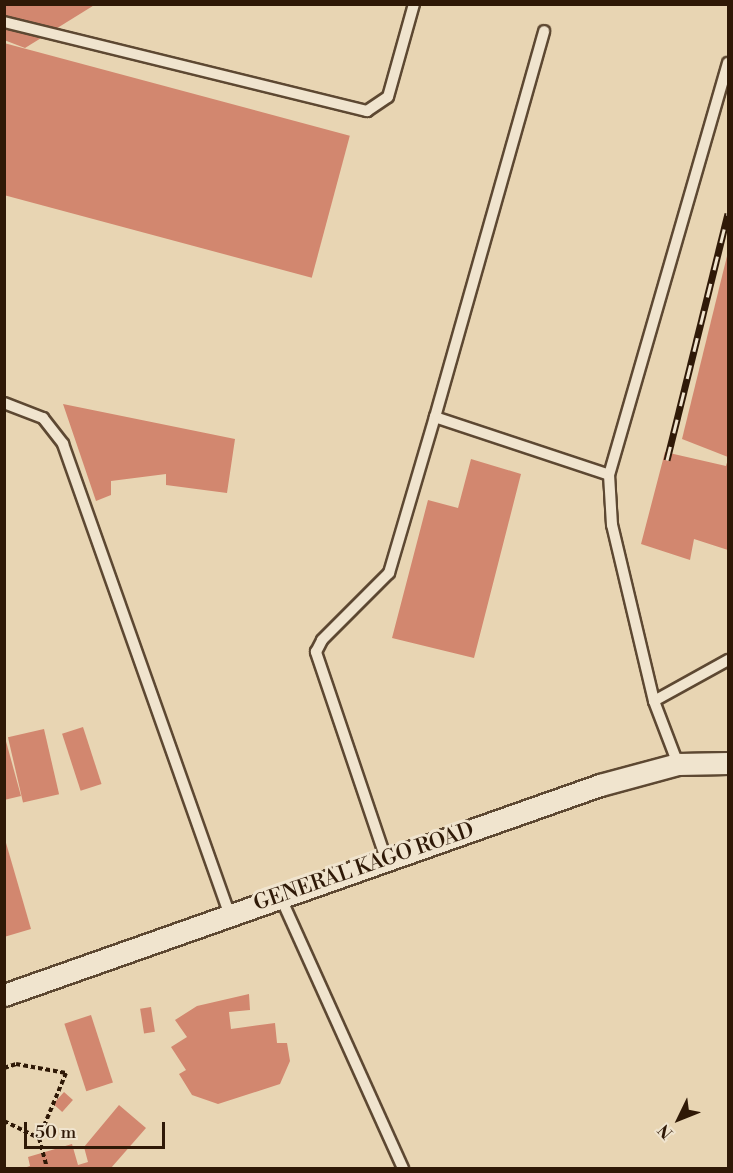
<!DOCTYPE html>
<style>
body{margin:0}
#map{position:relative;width:733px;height:1173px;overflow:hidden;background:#e8d5b3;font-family:"Libre Bodoni",serif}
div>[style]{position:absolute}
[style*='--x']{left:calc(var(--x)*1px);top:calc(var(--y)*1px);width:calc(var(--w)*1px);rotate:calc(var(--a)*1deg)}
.building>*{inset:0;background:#d2876f;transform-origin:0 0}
.path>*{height:4px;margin-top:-2px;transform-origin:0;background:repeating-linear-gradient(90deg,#2f1907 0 4.5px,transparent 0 7.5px)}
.roads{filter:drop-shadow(2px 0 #5d4832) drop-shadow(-2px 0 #5d4832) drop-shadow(0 2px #5d4832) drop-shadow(0 -2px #5d4832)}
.lane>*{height:10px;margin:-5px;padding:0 5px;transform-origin:5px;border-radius:5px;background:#f0e4ce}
.street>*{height:21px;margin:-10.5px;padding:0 10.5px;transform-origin:10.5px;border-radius:10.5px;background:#f0e4ce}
.rail>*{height:7px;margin-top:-3.5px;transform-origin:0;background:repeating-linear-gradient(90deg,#f0e4ce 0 14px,#2f1907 0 28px);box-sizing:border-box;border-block:2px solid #2f1907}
span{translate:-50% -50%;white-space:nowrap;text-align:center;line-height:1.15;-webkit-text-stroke:6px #f0e4ce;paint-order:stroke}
.street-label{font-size:21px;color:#2f1907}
.frame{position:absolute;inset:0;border:6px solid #2f1907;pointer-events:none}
.north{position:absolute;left:649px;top:1089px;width:60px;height:60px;-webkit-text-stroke:4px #f0e4ce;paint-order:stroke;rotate:227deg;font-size:16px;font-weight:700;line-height:24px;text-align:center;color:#2f1907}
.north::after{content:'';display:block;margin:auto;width:21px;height:27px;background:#2f1907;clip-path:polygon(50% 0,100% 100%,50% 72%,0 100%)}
.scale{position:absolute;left:24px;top:1122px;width:141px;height:27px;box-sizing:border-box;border:3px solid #2f1907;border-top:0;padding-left:8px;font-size:18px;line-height:21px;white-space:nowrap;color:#2f1907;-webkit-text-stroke:4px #f0e4ce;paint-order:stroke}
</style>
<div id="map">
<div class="building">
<div style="clip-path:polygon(4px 4px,96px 4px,25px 48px,4px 40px)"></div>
<div style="left:4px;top:43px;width:358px;height:147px;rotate:15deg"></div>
<div style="clip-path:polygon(728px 252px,728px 457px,682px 439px)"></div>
<div style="clip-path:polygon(63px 404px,235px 439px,227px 493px,166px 485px,166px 474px,111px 481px,111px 495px,96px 501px)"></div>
<div style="clip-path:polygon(665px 452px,726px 466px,728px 459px,728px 550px,694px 539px,690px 560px,641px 544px)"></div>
<div style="clip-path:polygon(471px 459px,521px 474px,474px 658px,392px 638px,428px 500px,458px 508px)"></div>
<div style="left:83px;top:727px;width:60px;height:22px;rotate:72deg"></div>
<div style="left:44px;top:729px;width:67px;height:37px;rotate:77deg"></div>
<div style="clip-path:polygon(4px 734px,21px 796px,4px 800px)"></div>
<div style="clip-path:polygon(4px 836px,31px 929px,4px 937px)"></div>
<div style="clip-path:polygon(249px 994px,250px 1010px,229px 1012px,231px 1029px,275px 1023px,277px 1043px,287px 1043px,290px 1061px,280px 1084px,218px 1104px,192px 1095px,179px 1074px,186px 1070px,171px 1047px,187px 1037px,175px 1020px,197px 1006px)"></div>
<div style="left:151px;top:1007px;width:25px;height:11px;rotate:81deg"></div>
<div style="left:91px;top:1015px;width:71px;height:28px;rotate:72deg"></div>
<div style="left:64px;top:1092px;width:12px;height:16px;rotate:42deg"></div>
<div style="clip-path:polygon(119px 1105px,146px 1128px,111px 1168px,24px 1168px,30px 1166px,28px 1157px,72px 1144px,78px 1165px,88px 1162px,84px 1147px)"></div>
</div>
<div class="path">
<div style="--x:4;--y:1068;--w:13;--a:-18"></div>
<div style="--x:16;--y:1064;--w:51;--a:10.2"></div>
<div style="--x:66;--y:1073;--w:70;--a:112.6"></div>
<div style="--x:39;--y:1138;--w:31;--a:75"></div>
<div style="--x:4;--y:1121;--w:39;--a:26"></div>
</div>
<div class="roads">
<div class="lane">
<div style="--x:4;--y:22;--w:374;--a:13.8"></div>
<div style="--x:367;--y:111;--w:25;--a:-34"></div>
<div style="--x:388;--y:97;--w:97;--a:-74.4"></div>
<div style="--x:4;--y:403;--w:42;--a:21"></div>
<div style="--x:43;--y:418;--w:33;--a:52"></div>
<div style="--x:63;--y:444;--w:497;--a:70.5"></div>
<div style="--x:435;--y:417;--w:401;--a:-74.2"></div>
<div style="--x:654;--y:701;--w:85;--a:-29"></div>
<div style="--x:678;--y:764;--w:67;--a:-110.9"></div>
<div style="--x:654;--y:701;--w:181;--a:-103.4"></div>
<div style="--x:612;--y:525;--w:50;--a:-93.4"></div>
<div style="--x:609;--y:475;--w:429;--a:-73.9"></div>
<div style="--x:386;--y:859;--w:219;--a:-108.7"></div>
<div style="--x:316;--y:652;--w:13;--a:-63"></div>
<div style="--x:322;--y:640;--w:95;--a:-45"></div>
<div style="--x:389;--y:573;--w:163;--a:-73.6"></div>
<div style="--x:435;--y:417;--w:183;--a:18.4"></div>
<div style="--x:280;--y:896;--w:299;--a:65.7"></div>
</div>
<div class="street">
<div style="--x:4;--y:995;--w:632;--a:-19.41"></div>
<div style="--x:600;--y:785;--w:81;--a:-15.1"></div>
<div style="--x:678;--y:764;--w:50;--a:-1.1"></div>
</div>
</div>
<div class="rail">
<div style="--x:667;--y:460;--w:254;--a:-76.1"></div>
</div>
<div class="street-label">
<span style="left:364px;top:867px;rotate:-19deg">GENERAL KAGO ROAD</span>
</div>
<div class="frame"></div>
<div class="north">N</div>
<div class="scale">50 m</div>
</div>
